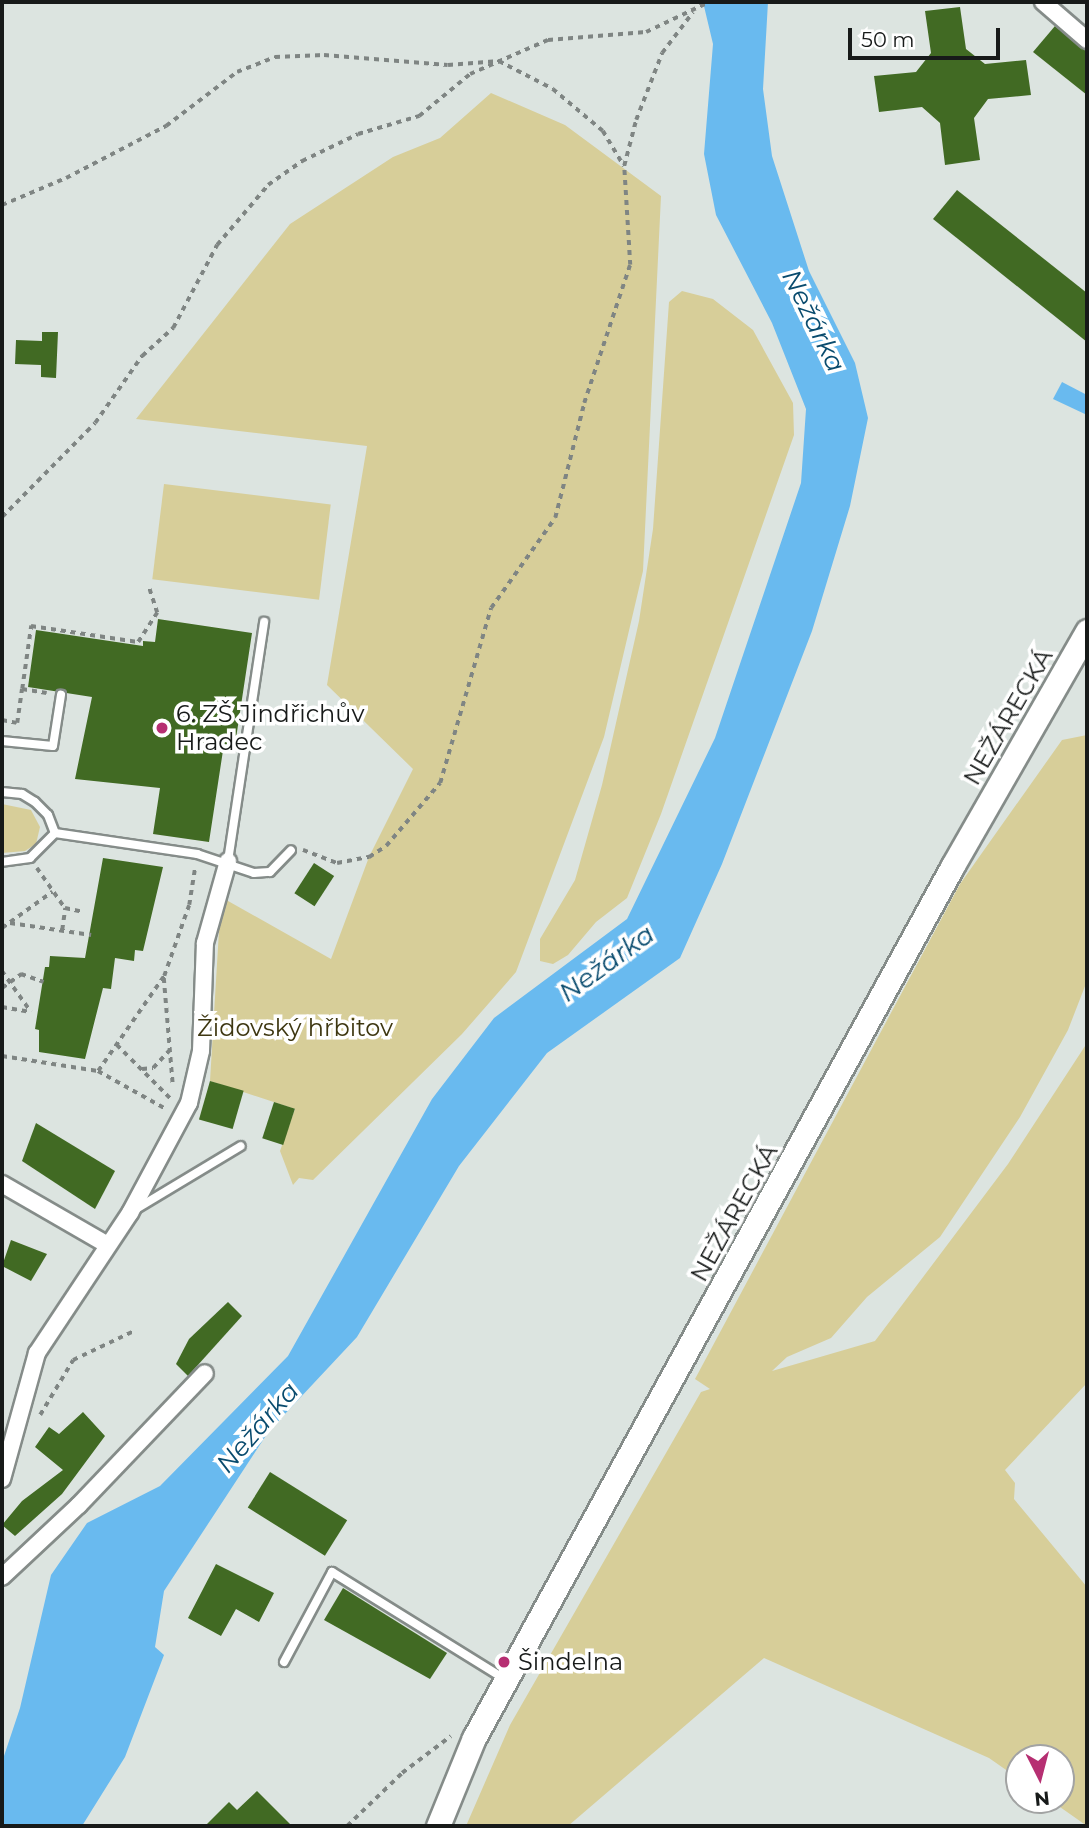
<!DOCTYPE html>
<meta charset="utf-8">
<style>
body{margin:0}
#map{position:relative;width:1089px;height:1828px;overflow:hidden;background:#dce4e0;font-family:Montserrat,sans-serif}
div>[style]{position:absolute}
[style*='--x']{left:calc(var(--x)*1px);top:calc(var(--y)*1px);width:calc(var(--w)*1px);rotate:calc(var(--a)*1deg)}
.green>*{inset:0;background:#d7ce99;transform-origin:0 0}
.water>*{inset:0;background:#69baef}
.building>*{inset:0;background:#416a23;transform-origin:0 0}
.path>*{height:3.5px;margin-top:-1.75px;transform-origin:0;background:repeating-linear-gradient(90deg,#7f8583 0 5px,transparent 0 10px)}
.roads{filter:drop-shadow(2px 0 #858c89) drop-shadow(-2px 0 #858c89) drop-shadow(0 2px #858c89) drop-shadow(0 -2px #858c89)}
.lane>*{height:8px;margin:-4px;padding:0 4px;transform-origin:4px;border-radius:4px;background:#fff}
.street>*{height:16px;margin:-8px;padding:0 8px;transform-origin:8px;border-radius:8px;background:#fff}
.secondary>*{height:23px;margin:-11.5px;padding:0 11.5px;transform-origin:11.5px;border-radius:11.5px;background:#fff}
.dots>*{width:19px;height:19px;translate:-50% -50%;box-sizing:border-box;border:4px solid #fff;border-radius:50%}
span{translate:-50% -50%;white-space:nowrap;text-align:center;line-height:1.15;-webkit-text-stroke:7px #fff;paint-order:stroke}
.poi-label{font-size:24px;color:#171a19}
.left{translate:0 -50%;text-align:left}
.street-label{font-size:24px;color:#171a19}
.park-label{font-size:24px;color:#3e3711}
.water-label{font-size:26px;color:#094b6e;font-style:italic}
.frame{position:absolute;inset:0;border:4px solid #171a19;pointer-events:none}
.north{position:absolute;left:1005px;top:1744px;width:70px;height:70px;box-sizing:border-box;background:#fff;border:2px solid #a2a3a3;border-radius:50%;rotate:174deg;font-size:19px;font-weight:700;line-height:28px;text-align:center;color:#171a19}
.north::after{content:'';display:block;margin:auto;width:24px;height:32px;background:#b62f72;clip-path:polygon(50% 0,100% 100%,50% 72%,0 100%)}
.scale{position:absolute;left:848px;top:28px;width:152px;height:32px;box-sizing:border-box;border:4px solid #171a19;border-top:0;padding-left:9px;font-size:21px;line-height:24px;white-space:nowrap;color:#171a19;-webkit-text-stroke:5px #fff;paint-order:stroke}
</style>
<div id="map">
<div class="green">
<div style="clip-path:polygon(491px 93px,565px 125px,661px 196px,643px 571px,604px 737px,516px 972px,462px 1034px,313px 1180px,299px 1178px,293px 1185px,280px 1151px,295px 1109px,210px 1081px,221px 897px,331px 959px,369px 857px,413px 769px,327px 685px,367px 446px,136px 419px,290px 224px,393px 157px,440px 138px)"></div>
<div style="clip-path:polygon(682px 291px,713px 299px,753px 330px,793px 403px,794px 435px,661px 814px,627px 898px,596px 922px,568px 955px,553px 964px,540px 961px,540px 939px,575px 880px,602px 785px,639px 621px,653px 529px,669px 302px)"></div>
<div style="left:164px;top:484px;width:168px;height:96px;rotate:7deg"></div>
<div style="clip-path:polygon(1087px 735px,1087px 981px,1068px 1030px,1020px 1117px,940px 1237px,867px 1297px,831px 1338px,787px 1357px,772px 1371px,875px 1341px,1008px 1164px,1087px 1043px,1087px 1383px,1005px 1470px,1015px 1483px,1014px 1499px,1087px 1587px,1087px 1826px,1050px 1800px,1061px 1800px,1061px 1758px,1019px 1758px,1019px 1779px,989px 1758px,764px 1658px,568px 1826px,466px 1826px,510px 1725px,701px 1392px,710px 1389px,695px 1379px,960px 884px,1062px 740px)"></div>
<div style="clip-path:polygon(2px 804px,31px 810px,40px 827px,36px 844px,25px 851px,2px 853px)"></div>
</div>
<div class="water">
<div style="clip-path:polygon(703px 2px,768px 2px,763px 89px,772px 156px,809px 271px,855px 363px,868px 418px,850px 506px,812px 631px,722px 864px,680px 958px,547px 1053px,459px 1166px,357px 1337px,269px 1431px,164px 1591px,155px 1647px,164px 1655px,125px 1757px,82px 1826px,2px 1826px,2px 1762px,20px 1708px,51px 1575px,87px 1523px,160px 1486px,288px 1356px,432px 1099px,494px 1018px,627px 919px,715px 738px,801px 483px,806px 409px,772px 323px,716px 215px,704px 154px,713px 44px)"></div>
<div style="clip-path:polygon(1062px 382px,1087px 395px,1087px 415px,1053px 399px)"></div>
</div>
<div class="building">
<div style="clip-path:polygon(960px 7px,966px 49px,985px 64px,1026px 60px,1031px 95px,988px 99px,974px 118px,980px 160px,945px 165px,940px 123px,922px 107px,879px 112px,874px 76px,916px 72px,931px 53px,925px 11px)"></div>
<div style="clip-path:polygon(1055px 26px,1087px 52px,1087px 95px,1033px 52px)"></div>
<div style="clip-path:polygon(957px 190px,1087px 293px,1087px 342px,933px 219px)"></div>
<div style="clip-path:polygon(42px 332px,58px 332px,56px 378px,41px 377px,41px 365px,15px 364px,16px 340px,42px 341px)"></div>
<div style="clip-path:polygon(158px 619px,252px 633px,235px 745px,224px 744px,209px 842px,153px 834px,160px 788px,75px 779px,92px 697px,28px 687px,36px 630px,143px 646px,143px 641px,155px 642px)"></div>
<div style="clip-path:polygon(103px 858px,163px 867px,143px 951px,135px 950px,134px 961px,115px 958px,111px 989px,103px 988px,85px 1059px,39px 1052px,39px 1030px,35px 1029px,45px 967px,49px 967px,50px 956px,85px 958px)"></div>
<div style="left:314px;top:863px;width:24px;height:36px;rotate:33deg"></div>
<div style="left:210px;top:1081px;width:35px;height:40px;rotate:16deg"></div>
<div style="left:274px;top:1102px;width:22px;height:38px;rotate:18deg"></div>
<div style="clip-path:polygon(36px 1123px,115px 1171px,95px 1209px,22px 1161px)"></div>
<div style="clip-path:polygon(11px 1240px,47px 1254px,31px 1281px,2px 1266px)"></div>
<div style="clip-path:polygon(228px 1302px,242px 1316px,188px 1376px,176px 1364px,189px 1339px)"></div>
<div style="clip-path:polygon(83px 1412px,105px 1436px,62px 1494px,15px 1536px,2px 1525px,22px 1501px,63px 1470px,35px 1447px,49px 1427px,59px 1434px)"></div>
<div style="left:270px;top:1472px;width:91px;height:42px;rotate:32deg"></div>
<div style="clip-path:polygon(216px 1564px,274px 1593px,259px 1622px,236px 1609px,221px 1636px,188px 1618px)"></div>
<div style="clip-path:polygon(343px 1588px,447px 1653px,430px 1679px,324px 1620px)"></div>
<div style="clip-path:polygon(257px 1791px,292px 1826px,205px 1826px,229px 1802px,237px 1810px)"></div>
</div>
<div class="path">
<div style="--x:2;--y:205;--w:69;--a:-22.9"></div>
<div style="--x:66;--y:178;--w:113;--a:-27.5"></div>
<div style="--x:166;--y:126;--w:89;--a:-37.3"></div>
<div style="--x:237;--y:72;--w:41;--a:-21.5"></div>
<div style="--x:275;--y:57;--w:49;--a:-2.3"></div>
<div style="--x:324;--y:55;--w:124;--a:4.6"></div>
<div style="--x:448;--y:65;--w:51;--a:-4.5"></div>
<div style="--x:499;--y:61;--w:61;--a:27.4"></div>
<div style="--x:553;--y:89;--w:65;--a:40"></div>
<div style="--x:603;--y:131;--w:41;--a:59"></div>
<div style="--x:2;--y:517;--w:132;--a:-45.3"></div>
<div style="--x:95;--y:423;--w:82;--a:-55"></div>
<div style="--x:142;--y:356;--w:42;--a:-42.1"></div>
<div style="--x:173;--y:328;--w:94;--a:-62.1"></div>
<div style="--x:217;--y:245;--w:79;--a:-49.6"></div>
<div style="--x:268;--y:185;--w:42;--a:-35.2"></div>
<div style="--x:302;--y:161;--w:62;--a:-25.7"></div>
<div style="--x:358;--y:134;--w:64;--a:-16.4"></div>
<div style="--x:419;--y:116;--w:66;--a:-39.5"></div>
<div style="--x:470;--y:74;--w:85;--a:-23.6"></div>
<div style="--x:548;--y:40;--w:98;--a:-4.7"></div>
<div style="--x:646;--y:32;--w:70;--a:-25.5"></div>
<div style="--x:22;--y:689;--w:64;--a:-81.9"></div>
<div style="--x:31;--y:626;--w:108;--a:8.5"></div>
<div style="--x:138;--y:642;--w:35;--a:-57"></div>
<div style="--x:157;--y:613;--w:26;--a:-108"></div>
<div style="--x:2;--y:720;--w:15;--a:11"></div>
<div style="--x:17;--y:723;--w:34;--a:-82"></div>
<div style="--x:22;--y:689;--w:25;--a:9"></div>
<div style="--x:303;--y:850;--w:36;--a:21"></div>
<div style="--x:337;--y:863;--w:33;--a:-11"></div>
<div style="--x:369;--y:857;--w:20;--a:-33"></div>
<div style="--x:386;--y:846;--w:83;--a:-49.4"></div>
<div style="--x:440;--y:783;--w:182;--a:-73.8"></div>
<div style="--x:491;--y:608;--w:110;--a:-54.6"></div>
<div style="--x:555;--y:518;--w:119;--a:-75.8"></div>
<div style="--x:584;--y:403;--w:145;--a:-71.6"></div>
<div style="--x:630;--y:265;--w:99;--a:-93.5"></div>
<div style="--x:624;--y:166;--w:48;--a:-75.4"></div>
<div style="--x:636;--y:120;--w:72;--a:-68.8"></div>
<div style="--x:662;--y:53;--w:51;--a:-52.9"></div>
<div style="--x:37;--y:868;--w:49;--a:55"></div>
<div style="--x:65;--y:908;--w:19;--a:12"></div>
<div style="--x:10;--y:923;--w:82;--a:8.4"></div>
<div style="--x:2;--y:928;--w:62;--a:-35.8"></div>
<div style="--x:62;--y:930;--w:22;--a:-82"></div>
<div style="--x:2;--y:971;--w:50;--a:54.7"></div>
<div style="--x:164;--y:978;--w:107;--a:85.2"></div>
<div style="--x:2;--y:988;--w:24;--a:-36"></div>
<div style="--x:21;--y:974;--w:24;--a:19"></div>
<div style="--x:2;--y:1007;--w:29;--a:10"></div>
<div style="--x:117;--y:1045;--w:78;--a:45"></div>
<div style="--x:2;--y:1056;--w:97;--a:8.9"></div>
<div style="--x:98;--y:1071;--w:78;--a:29.2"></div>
<div style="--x:142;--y:1069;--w:11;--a:-5"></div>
<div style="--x:153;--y:1068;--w:26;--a:-47"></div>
<div style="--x:98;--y:1071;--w:116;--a:-55.2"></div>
<div style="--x:164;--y:976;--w:75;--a:-70.6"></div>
<div style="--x:189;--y:905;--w:39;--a:-81"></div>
<div style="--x:40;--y:1415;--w:64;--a:-59"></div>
<div style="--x:73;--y:1360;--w:68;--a:-25.4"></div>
<div style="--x:347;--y:1826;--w:76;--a:-43.9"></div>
<div style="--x:402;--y:1773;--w:61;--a:-37.1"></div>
</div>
<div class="roads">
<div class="lane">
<div style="--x:2;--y:741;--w:51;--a:5.6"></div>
<div style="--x:53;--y:746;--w:52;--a:-81.1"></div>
<div style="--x:2;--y:792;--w:20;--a:6"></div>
<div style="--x:22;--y:794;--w:15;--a:32"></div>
<div style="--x:35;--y:802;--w:18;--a:45"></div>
<div style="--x:48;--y:815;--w:19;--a:69"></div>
<div style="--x:55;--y:833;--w:35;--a:135"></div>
<div style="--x:30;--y:858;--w:28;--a:172"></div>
<div style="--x:55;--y:833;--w:144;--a:8.4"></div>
<div style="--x:197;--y:854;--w:60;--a:18.4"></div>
<div style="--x:254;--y:873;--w:16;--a:-4"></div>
<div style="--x:270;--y:872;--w:30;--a:-46"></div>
<div style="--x:228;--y:861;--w:242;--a:-81.4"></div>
<div style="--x:136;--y:1209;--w:122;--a:-31"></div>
<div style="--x:284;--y:1662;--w:102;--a:-61.9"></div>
<div style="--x:332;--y:1572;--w:201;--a:31.8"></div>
</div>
<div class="street">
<div style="--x:1043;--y:2;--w:58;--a:40.8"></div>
<div style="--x:2;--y:1184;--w:120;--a:30"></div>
<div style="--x:2;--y:1479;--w:131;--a:-74.5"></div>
<div style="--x:37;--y:1353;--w:168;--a:-56.4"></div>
<div style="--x:130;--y:1213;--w:125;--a:-61.8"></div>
<div style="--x:189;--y:1103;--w:53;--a:-77"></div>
<div style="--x:201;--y:1051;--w:108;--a:-87.9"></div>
<div style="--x:205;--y:943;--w:85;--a:-74.3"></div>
<div style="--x:2;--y:1577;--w:105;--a:-43.1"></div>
<div style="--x:79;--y:1505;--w:182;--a:-46.3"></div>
</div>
<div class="secondary">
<div style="--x:438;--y:1826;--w:95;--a:-67.8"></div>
<div style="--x:474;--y:1738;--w:994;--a:-61.24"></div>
<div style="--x:952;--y:867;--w:272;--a:-60.2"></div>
</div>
</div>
<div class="dots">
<div style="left:162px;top:728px;background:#b62f72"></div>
<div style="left:504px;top:1662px;background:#b62f72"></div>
</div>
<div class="poi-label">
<span class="left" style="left:176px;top:728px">6. ZŠ Jindřichův<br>Hradec</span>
<span class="left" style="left:518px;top:1662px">Šindelna</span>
</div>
<div class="street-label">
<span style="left:1008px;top:717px;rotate:-60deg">NEŽÁRECKÁ</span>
<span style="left:734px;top:1213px;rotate:-61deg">NEŽÁRECKÁ</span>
</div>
<div class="park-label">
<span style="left:295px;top:1028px">Židovský hřbitov</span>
</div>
<div class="water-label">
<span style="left:813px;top:321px;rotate:64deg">Nežárka</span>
<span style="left:607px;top:964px;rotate:-36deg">Nežárka</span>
<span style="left:258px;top:1428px;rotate:-49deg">Nežárka</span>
</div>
<div class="frame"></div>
<div class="north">N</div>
<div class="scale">50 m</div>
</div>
